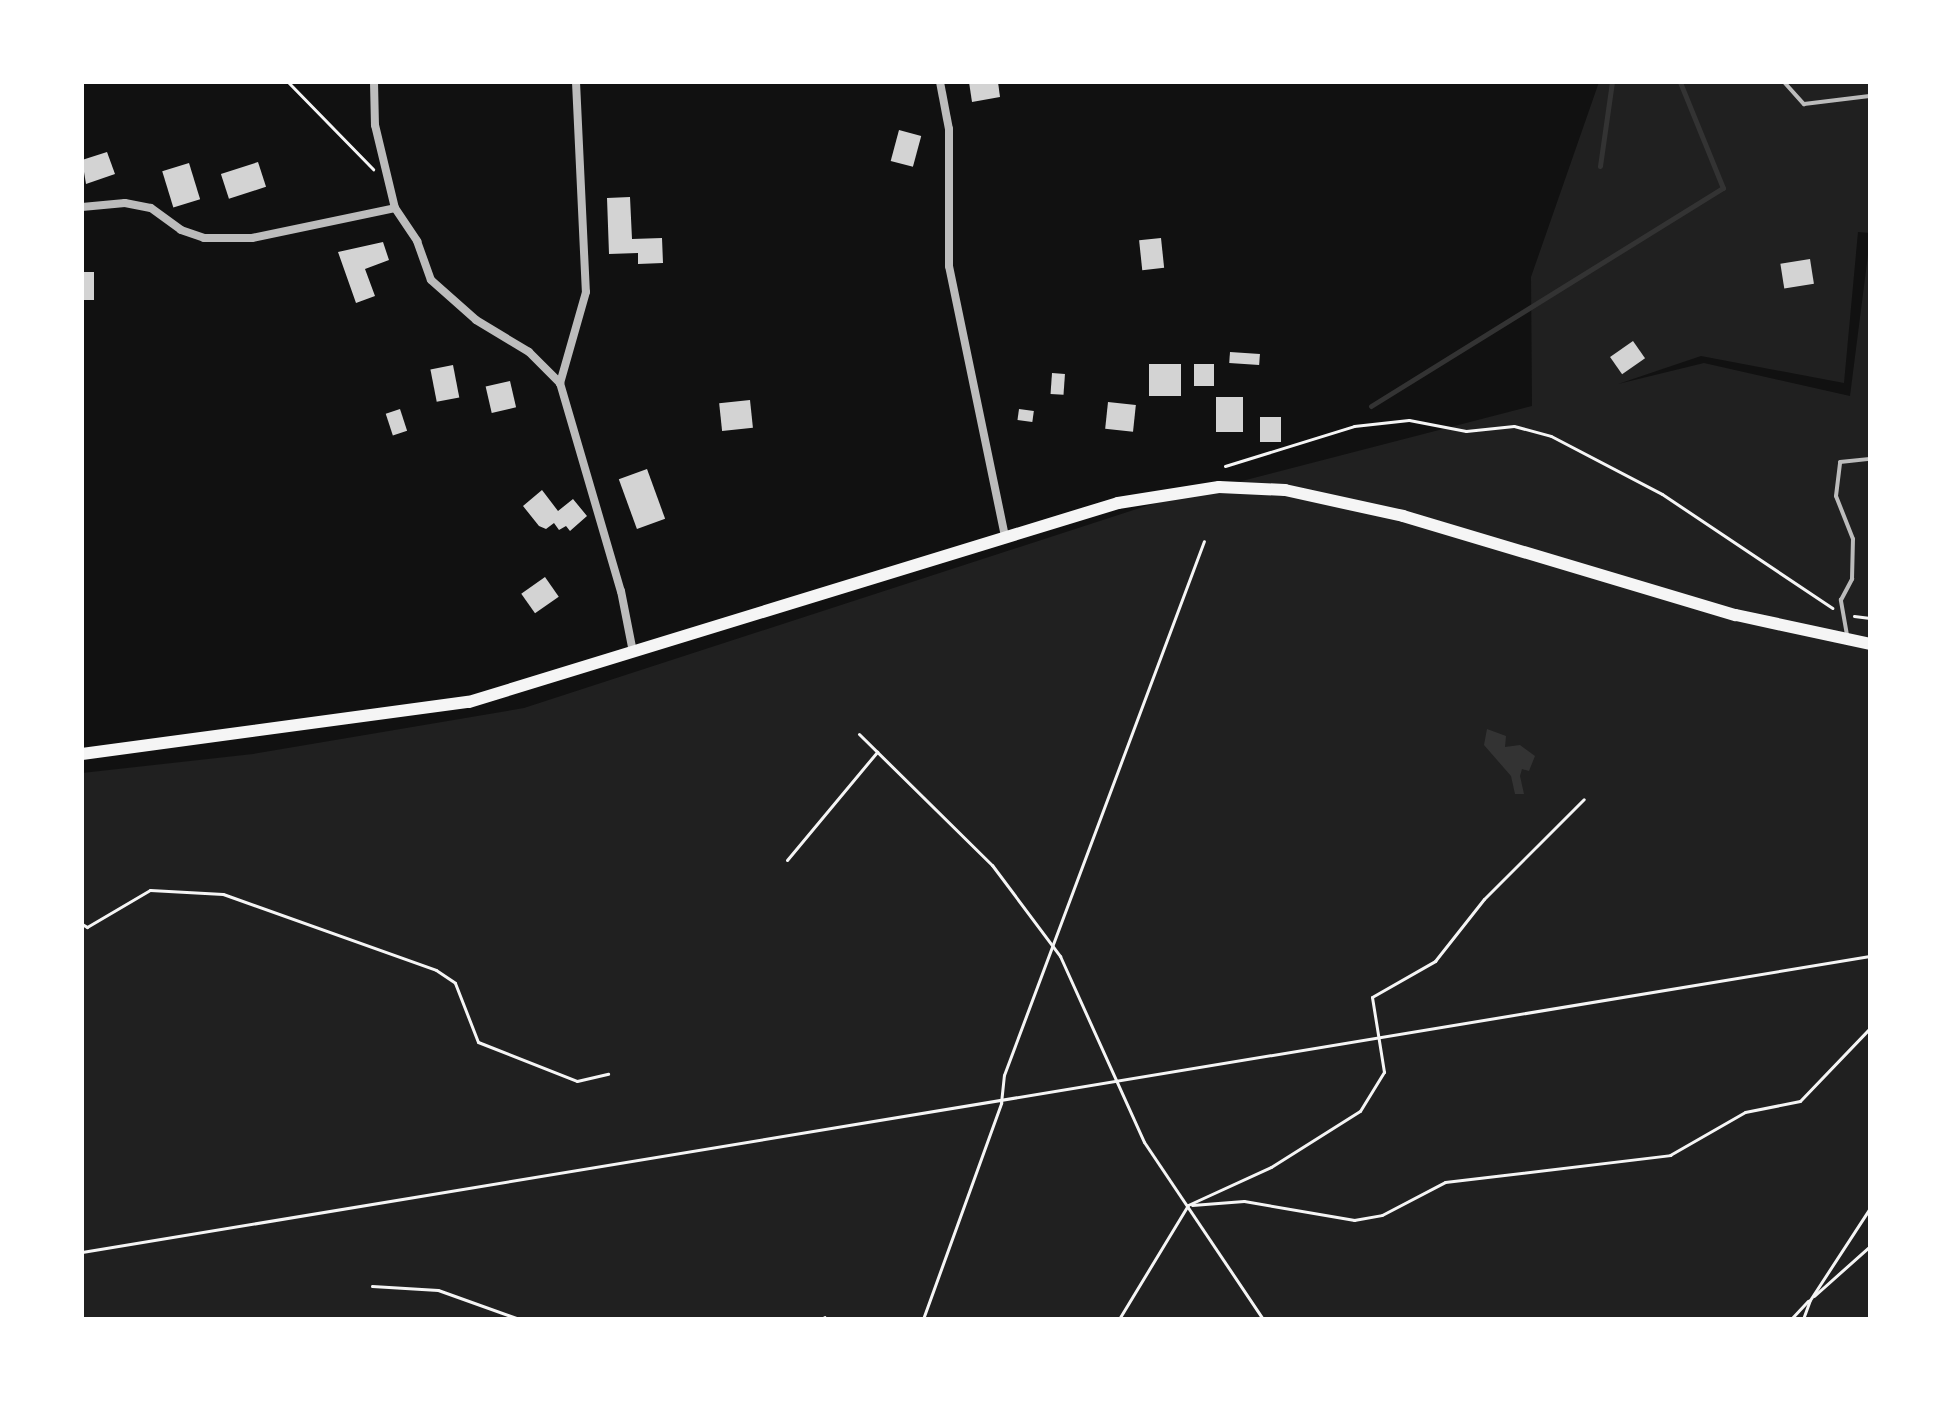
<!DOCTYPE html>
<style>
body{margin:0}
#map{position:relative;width:1952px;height:1401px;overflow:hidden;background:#111;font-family:Rubik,sans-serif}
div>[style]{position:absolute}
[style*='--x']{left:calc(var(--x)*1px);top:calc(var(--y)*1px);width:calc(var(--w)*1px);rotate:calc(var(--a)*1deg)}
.green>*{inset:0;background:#202020}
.water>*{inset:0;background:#333}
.stream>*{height:5px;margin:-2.5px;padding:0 2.5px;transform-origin:2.5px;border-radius:2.5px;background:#333}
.building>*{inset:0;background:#d3d3d3;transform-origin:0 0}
.path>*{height:3px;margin:-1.5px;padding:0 1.5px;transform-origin:1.5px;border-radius:1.5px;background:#f5f5f5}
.service>*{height:4px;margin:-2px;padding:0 2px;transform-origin:2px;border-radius:2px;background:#bcbcbc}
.minor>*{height:8px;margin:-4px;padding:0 4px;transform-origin:4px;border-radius:4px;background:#bcbcbc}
.primary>*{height:12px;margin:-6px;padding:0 6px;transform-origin:6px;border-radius:6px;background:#f5f5f5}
span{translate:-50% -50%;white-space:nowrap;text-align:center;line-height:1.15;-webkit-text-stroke:6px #fff;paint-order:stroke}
.frame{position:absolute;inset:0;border:84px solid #fff;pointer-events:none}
</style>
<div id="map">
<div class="green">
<div style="clip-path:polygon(1599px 82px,1870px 82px,1870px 233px,1858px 232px,1844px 383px,1701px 356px,1618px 384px,1704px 363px,1850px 396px,1870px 239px,1870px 1319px,82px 1319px,82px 773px,253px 754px,524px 708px,1149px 505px,1532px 406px,1531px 277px)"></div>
</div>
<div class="water">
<div style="clip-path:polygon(1487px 729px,1506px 736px,1505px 747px,1520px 745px,1535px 756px,1529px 771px,1522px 769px,1520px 776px,1524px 794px,1515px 794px,1511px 776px,1484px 745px)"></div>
</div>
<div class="stream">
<div style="--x:1600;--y:166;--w:85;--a:-81.9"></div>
<div style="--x:1371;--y:406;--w:414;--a:-31.8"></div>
<div style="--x:1723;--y:188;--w:114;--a:-112.1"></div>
</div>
<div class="building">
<div style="clip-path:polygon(969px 82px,998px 82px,1000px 97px,972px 102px)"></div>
<div style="left:899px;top:130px;width:23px;height:32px;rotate:15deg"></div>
<div style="clip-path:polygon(107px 152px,115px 174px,86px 184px,82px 160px)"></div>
<div style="left:258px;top:162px;width:26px;height:39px;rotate:72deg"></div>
<div style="left:189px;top:163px;width:38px;height:28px;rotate:73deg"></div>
<div style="clip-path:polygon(630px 197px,632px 239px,662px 238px,663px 263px,638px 264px,638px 253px,609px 254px,607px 198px)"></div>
<div style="left:1161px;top:238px;width:30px;height:22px;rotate:84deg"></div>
<div style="clip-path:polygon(383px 242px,389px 260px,365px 269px,375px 296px,356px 303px,338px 252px)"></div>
<div style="left:1810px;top:259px;width:25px;height:30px;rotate:81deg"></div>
<div style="left:82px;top:272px;width:12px;height:28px"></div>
<div style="left:1633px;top:341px;width:21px;height:28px;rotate:55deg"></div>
<div style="left:1230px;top:352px;width:30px;height:11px;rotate:4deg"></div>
<div style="left:1149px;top:364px;width:32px;height:32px"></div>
<div style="left:1194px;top:364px;width:20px;height:22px"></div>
<div style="left:453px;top:365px;width:33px;height:23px;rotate:79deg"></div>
<div style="left:1052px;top:373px;width:13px;height:21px;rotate:4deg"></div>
<div style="left:510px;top:381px;width:27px;height:25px;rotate:77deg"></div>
<div style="left:1216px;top:397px;width:27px;height:35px"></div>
<div style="left:750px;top:400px;width:28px;height:31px;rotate:84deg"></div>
<div style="left:1108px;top:402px;width:28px;height:27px;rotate:6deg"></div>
<div style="left:400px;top:409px;width:23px;height:15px;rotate:72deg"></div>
<div style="left:1019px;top:409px;width:15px;height:11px;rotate:8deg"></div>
<div style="left:1260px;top:417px;width:21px;height:25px"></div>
<div style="left:647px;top:469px;width:53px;height:30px;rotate:70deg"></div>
<div style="clip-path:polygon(542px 490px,558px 511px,573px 499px,587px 516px,570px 531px,566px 526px,559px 530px,554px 523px,546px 529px,539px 526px,523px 506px)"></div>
<div style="left:545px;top:577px;width:24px;height:29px;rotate:55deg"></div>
</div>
<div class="path">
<div style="--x:288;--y:82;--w:122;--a:45.7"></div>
<div style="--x:1225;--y:466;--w:135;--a:-17.2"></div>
<div style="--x:1354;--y:426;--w:55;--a:-6.2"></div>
<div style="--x:1409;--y:420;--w:58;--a:10.9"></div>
<div style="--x:1466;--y:431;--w:48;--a:-5.9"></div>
<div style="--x:1514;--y:426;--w:38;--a:15"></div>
<div style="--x:1551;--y:436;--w:125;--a:27.6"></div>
<div style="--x:1662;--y:494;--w:205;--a:33.8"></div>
<div style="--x:1854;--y:616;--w:16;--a:7"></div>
<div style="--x:859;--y:734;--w:187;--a:44.6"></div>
<div style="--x:992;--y:865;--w:114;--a:53.2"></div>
<div style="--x:1060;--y:956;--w:204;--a:65.7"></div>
<div style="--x:1144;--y:1142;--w:213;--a:56.1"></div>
<div style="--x:787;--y:860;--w:141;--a:-50.2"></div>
<div style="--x:82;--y:924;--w:6;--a:31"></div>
<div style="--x:87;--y:927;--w:73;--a:-30.4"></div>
<div style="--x:150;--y:890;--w:73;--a:3.1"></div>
<div style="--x:223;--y:894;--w:226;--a:19.6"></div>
<div style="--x:436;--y:970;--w:23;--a:34"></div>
<div style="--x:455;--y:983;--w:63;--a:68.7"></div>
<div style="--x:478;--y:1042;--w:106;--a:21.5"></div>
<div style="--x:577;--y:1081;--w:32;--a:-13"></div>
<div style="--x:1192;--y:1205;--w:52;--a:-4.4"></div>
<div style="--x:1244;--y:1201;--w:112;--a:9.8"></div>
<div style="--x:1354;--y:1220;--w:28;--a:-10"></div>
<div style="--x:1382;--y:1215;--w:71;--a:-27.6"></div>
<div style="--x:1445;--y:1182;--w:227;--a:-6.8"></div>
<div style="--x:1670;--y:1155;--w:86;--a:-29.8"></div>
<div style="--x:1745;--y:1112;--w:56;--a:-11.3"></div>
<div style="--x:1800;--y:1101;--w:101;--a:-46.2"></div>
<div style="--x:82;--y:1252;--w:1812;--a:-9.4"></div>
<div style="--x:372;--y:1286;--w:66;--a:3.5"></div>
<div style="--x:438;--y:1290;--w:86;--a:19.7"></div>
<div style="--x:1814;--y:1296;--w:75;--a:-41.8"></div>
<div style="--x:821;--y:1319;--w:4;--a:-27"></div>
<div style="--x:923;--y:1319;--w:230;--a:-70.1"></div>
<div style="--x:1001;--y:1103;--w:28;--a:-84"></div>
<div style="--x:1004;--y:1075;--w:570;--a:-69.47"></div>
<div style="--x:1119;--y:1319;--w:133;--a:-58.8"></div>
<div style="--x:1188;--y:1205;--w:91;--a:-24.6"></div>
<div style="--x:1271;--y:1167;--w:105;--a:-32.2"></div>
<div style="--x:1360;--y:1111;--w:46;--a:-58.4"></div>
<div style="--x:1384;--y:1072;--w:76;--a:-99.1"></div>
<div style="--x:1372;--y:997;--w:73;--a:-29.7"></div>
<div style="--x:1435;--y:961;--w:79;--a:-51.7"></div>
<div style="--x:1484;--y:899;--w:141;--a:-45"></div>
<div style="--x:1791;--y:1319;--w:25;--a:-47"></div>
<div style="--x:1803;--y:1319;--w:20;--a:-70"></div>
<div style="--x:1810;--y:1300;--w:110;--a:-56.9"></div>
</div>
<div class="service">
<div style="--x:1784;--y:82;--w:30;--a:48"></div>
<div style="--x:1804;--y:104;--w:66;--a:-6.9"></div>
<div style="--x:1847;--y:635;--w:36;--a:-100"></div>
<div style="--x:1841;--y:600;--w:24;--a:-62"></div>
<div style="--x:1852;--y:579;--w:40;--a:-88.6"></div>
<div style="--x:1853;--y:539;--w:46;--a:-111.6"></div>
<div style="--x:1836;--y:496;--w:34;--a:-83"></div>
<div style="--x:1840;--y:462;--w:30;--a:-6"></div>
</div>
<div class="minor">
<div style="--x:374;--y:82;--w:43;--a:88.7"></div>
<div style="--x:375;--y:125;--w:85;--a:76.5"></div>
<div style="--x:395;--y:208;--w:40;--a:56"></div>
<div style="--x:417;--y:241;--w:41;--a:70.3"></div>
<div style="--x:431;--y:280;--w:60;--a:41.6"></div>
<div style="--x:476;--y:320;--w:62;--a:31.1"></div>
<div style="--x:529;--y:352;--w:44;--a:45"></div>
<div style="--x:576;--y:82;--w:210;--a:87.3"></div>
<div style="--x:586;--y:292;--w:95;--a:105.9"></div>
<div style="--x:560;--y:383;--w:217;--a:73.7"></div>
<div style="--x:621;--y:591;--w:62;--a:78.9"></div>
<div style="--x:940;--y:82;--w:48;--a:79.2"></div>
<div style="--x:949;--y:129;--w:137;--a:90"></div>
<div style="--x:949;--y:266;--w:277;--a:78.3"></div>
<div style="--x:82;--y:207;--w:43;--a:-5.3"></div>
<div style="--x:125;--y:203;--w:26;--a:11"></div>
<div style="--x:151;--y:208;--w:37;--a:36"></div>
<div style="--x:181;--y:230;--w:24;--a:19"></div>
<div style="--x:204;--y:238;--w:48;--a:0"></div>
<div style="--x:252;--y:238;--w:146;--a:-11.8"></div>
</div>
<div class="primary">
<div style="--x:82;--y:754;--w:390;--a:-7.7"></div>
<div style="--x:469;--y:702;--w:679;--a:-17.05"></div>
<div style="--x:1118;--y:503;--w:102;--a:-9"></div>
<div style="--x:1219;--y:487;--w:66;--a:2.6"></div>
<div style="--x:1285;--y:490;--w:121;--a:12.4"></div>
<div style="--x:1403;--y:516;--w:347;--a:16.6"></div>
<div style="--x:1736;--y:615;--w:137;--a:12.2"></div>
</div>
<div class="frame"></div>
</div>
